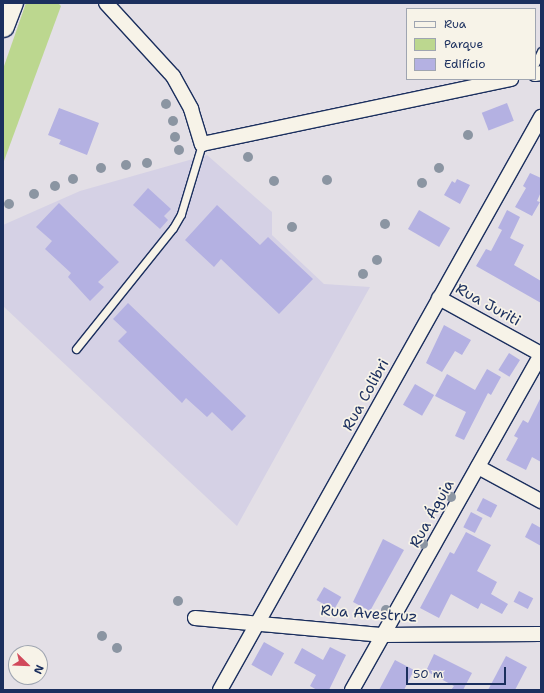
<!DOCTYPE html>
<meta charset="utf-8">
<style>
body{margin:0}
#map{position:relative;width:544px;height:693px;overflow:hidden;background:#e3dfe6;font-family:"Shantell Sans",sans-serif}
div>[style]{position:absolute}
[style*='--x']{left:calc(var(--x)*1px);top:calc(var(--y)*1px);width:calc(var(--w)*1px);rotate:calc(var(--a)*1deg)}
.built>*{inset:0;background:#d5d1e5}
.green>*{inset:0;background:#bcd78f}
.building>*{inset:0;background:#b4b1e2;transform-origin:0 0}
.roads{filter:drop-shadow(1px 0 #1b2f5e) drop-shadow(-1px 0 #1b2f5e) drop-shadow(0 1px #1b2f5e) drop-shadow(0 -1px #1b2f5e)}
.service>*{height:7px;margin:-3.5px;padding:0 3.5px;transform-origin:3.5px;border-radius:3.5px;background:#f7f3e8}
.minor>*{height:14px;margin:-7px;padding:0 7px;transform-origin:7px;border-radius:7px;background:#f7f3e8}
.trunk>*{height:22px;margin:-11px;padding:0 11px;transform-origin:11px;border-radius:11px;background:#f7f3e8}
.trees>*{width:10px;height:10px;margin:-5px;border-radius:50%;background:#8b95a2}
span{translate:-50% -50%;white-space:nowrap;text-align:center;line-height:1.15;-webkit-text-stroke:3.5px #f7f3e8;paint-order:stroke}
.street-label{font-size:15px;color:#1b2f5e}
.frame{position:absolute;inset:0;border:4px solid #1b2f5e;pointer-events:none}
.legend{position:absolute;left:406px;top:8px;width:130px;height:72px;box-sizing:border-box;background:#f7f3e8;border:1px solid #9fa5b1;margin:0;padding:5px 7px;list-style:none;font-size:12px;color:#1b2f5e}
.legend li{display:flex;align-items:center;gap:8px;height:20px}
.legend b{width:20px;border:1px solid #9fa5b1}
.north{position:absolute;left:8px;top:645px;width:40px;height:40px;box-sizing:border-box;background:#f7f3e8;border:1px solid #9fa5b1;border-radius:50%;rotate:113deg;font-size:11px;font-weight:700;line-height:16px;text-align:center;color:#1b2f5e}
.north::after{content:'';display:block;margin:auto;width:14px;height:18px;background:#d1495b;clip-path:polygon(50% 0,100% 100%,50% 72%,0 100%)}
.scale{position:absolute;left:406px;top:667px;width:100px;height:18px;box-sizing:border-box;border:2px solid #1b2f5e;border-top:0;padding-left:5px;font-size:12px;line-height:14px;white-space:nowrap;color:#1b2f5e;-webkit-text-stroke:3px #f7f3e8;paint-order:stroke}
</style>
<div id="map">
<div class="built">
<div style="clip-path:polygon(207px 155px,272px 212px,272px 235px,324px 284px,370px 287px,237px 526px,3px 306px,3px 225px,80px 191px)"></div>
</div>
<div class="green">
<div style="clip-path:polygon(26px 3px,58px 3px,61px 6px,4px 161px,3px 69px)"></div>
</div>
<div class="building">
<div style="left:507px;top:103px;width:19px;height:27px;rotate:69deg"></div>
<div style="clip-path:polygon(59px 108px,99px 123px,87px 155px,59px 144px,61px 140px,48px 135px)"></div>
<div style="clip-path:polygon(530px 173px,541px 178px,541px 192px,537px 201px,540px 202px,532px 216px,515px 207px,526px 188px,523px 186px)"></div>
<div style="clip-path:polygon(457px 179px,470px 185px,460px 204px,444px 195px,452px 181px,455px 183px)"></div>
<div style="clip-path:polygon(148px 188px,171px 209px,164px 216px,168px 220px,160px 229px,133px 205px)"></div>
<div style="clip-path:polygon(59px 203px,119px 262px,98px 282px,104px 287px,90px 301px,68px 277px,71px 273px,45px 249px,52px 241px,36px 227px)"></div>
<div style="clip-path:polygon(217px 205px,260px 245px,268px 237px,313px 279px,279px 314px,221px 259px,214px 267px,185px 240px)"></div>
<div style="left:419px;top:210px;width:36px;height:22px;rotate:30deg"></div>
<div style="clip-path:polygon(507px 210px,520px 217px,510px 238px,524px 245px,514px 265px,541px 281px,541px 303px,476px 266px,486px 249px,491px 251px,502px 230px,498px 228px)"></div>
<div style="clip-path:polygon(128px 303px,246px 416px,232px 431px,212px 412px,207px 417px,186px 398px,182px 403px,118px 341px,127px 332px,113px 319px)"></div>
<div style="clip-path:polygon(444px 325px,471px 340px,462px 355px,455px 351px,442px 372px,426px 363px)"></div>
<div style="left:509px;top:353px;width:13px;height:20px;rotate:32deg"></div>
<div style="clip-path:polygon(487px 369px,501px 377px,491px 395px,488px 393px,464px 440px,455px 436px,466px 412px,435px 396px,447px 374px,475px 390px)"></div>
<div style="left:415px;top:384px;width:22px;height:24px;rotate:30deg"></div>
<div style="clip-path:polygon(541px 397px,541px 462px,532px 457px,526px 470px,506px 460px,518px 438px,514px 436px,523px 420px,528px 423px)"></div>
<div style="left:483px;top:498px;width:16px;height:14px;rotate:27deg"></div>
<div style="left:471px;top:512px;width:13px;height:17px;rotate:27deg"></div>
<div style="clip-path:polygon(532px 523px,541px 528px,541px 546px,525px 537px)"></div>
<div style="clip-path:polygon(466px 532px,491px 545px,477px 571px,497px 582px,491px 594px,508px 604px,502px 614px,481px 603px,478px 609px,451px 594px,439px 618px,420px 608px,450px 552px,454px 554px)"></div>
<div style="clip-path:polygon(383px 539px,404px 550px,370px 611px,353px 602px)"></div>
<div style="left:324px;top:587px;width:20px;height:15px;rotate:30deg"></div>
<div style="left:519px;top:591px;width:16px;height:12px;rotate:27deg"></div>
<div style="left:264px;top:642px;width:23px;height:26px;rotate:29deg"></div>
<div style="clip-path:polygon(330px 647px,346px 655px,329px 690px,317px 690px,310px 686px,316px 675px,294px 663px,302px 648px,323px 660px)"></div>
<div style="clip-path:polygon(434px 654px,472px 673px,463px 690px,451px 690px,454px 686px,426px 671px)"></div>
<div style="clip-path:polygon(506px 656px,527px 667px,515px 690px,488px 690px)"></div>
<div style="clip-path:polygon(395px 660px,414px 670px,404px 690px,379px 690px)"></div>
</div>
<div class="roads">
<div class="service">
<div style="--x:535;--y:64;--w:14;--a:-65"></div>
<div style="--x:76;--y:349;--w:155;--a:-51.3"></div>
<div style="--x:173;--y:228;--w:16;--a:-60"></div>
<div style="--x:181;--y:214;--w:73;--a:-73.3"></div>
</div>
<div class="minor">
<div style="--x:106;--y:3;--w:99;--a:47.5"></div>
<div style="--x:173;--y:76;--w:38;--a:61"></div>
<div style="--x:191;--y:109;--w:37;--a:73"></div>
<div style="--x:202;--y:144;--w:316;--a:-11.9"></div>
<div style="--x:535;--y:74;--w:6;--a:-9"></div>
<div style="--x:439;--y:298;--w:116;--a:28.8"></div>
<div style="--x:478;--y:467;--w:72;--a:28.4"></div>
<div style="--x:195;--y:618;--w:189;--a:5.2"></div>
<div style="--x:383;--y:635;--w:158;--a:-0.4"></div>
<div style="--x:220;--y:690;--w:657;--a:-60.74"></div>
<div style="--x:352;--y:690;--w:385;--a:-60.6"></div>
</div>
<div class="trunk">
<div style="--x:3;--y:26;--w:25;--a:-69"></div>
</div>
</div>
<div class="trees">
<div style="left:166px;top:104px"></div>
<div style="left:173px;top:121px"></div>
<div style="left:468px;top:135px"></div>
<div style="left:175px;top:137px"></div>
<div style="left:179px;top:150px"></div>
<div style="left:248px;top:157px"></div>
<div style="left:147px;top:163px"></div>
<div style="left:126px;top:165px"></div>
<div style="left:101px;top:168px"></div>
<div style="left:439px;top:168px"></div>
<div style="left:73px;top:179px"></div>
<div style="left:327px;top:180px"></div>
<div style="left:274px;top:181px"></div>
<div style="left:422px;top:183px"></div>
<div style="left:55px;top:186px"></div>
<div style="left:34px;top:194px"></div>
<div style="left:9px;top:204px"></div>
<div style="left:385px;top:224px"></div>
<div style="left:292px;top:227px"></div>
<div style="left:377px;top:260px"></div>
<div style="left:363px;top:274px"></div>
<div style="left:451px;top:497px"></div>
<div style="left:423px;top:544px"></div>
<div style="left:178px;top:601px"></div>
<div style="left:386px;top:610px"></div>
<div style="left:102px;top:636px"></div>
<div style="left:117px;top:648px"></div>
</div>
<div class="street-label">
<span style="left:488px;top:305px;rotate:29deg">Rua Juriti</span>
<span style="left:366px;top:395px;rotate:-61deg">Rua Colibri</span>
<span style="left:432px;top:514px;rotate:-61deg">Rua Águia</span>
<span style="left:369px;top:614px;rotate:4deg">Rua Avestruz</span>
</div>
<div class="frame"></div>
<ul class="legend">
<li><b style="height:5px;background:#f7f3e8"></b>Rua</li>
<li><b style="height:11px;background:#bcd78f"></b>Parque</li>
<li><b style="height:11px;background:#b4b1e2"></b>Edifício</li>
</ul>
<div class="north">N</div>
<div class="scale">50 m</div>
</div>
